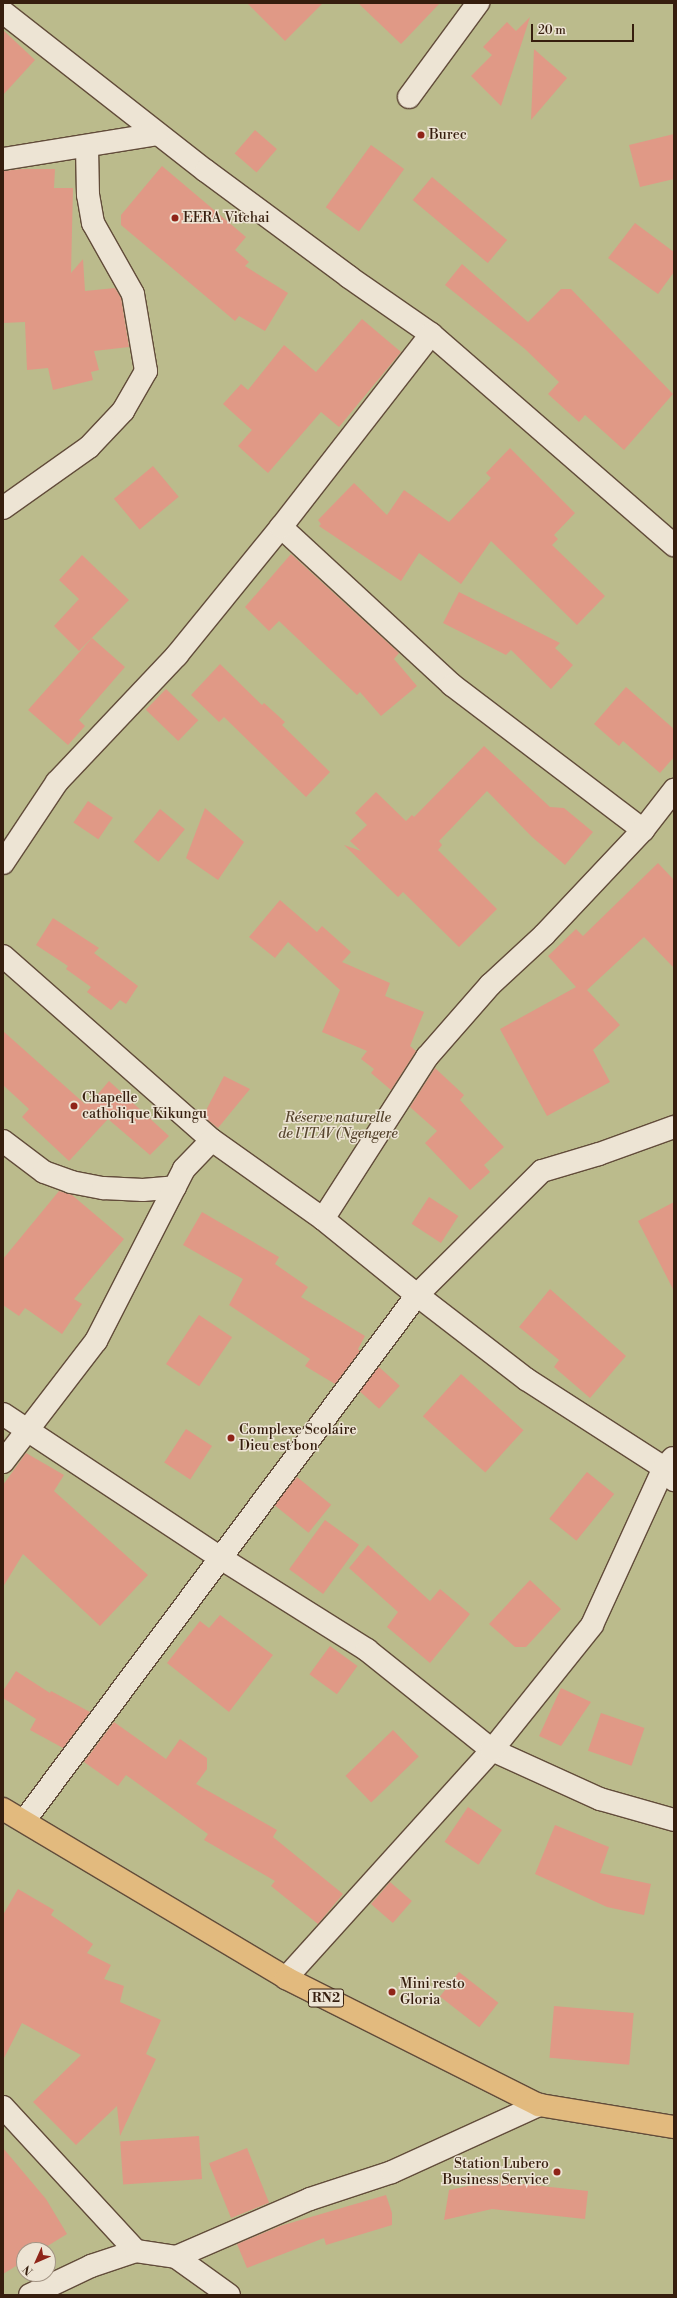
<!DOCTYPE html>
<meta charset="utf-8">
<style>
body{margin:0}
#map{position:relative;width:677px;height:2298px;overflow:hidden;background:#e4d5bd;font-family:"Libre Bodoni",serif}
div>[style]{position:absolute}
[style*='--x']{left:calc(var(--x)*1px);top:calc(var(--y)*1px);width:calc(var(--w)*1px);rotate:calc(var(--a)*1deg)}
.green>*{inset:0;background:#bbbb8c}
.building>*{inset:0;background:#e09986;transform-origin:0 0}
.roads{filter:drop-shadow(1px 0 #624c3a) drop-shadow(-1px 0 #624c3a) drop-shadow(0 1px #624c3a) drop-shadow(0 -1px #624c3a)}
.minor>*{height:22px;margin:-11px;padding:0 11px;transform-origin:11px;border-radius:11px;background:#ede4d4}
.highway>*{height:22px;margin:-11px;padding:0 11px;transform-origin:11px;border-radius:11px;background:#e2ba7e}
.dots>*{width:11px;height:11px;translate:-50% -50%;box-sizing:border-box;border:2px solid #ede4d4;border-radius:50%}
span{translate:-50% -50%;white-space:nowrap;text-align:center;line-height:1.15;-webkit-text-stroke:3px #ede4d4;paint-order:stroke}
.shield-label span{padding:1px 3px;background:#ede4d4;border:1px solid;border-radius:3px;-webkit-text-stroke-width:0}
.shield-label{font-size:13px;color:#361e0e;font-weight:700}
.poi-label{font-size:14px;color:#361e0e}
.left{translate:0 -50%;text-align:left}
.right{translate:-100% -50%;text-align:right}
.park-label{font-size:14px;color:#57452e;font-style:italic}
.frame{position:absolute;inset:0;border:4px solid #361e0e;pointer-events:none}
.north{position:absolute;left:16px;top:2242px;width:40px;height:40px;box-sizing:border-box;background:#ede4d4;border:1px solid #a49585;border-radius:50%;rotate:225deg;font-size:11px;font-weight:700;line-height:16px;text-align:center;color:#361e0e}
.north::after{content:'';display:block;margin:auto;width:14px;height:18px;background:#8f2418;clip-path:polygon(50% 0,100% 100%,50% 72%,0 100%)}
.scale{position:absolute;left:531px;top:24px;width:103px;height:18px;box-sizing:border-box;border:2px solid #361e0e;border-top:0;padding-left:5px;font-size:12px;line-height:14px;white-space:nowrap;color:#361e0e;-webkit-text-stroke:3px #ede4d4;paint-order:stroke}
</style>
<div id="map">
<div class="green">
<div style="clip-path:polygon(evenodd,3px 3px,674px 3px,674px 2295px,3px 2295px,3px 3px,24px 2250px,48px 2250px,48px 2274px,24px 2274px,24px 2250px)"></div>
</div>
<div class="building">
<div style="clip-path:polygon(247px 3px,323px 3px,285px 41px)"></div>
<div style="clip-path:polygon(358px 3px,440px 3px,401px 44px)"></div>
<div style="clip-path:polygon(530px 17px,522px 42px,501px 106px,471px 76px,492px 55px,483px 47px,507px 22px,516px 31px)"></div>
<div style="clip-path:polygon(3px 30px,35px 60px,3px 95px)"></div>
<div style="clip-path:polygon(534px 49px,567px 78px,531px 120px)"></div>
<div style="left:255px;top:130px;width:29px;height:31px;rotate:41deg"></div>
<div style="clip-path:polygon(674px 134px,674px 179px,640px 187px,629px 145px)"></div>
<div style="left:371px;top:145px;width:41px;height:77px;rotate:36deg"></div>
<div style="clip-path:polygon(162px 166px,246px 237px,235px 250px,249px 262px,245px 266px,288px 293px,265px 331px,239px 316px,235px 321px,121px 225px,121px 215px)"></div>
<div style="clip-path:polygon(22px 169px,55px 169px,54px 188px,73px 188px,71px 273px,83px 259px,85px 291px,115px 288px,121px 298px,129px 347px,94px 351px,99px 370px,91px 372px,93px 380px,53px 390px,48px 368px,27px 370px,25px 322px,3px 323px,3px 171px)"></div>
<div style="left:432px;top:177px;width:98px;height:30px;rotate:40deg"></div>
<div style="clip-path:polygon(635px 223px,674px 252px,674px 272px,658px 294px,608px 258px)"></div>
<div style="clip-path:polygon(462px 264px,528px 322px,561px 289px,571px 289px,673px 394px,624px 450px,585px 415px,579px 422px,548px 394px,559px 382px,525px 349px,445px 285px)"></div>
<div style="clip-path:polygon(362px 319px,401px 352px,339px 427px,321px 412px,268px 473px,238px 446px,252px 430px,223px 404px,241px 384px,248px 390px,284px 345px,316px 372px)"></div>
<div style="clip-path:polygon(510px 448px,575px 513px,554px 535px,558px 539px,552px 545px,605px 596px,577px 625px,491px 541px,461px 584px,419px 553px,401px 581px,319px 526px,321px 524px,318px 520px,354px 483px,387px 515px,404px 490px,449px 522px,491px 478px,486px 473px)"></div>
<div style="left:153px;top:466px;width:40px;height:51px;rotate:50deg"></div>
<div style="clip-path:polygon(291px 554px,399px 653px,394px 659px,417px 686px,381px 716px,360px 692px,357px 695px,279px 621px,269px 631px,245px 607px)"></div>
<div style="clip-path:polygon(82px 555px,129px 600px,79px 651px,54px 626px,79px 599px,59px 580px)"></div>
<div style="clip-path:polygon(459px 592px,560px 643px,555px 648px,573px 665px,551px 689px,511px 650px,506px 655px,443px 623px)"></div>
<div style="clip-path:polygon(92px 638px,125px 667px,79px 720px,85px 726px,68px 745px,28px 710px)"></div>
<div style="clip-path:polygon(220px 664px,262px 705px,264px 703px,285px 722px,282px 725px,330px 772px,306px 797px,224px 717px,219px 722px,191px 695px)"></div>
<div style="clip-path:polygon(626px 687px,674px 729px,674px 757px,660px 773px,623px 741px,619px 746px,594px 724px)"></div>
<div style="left:166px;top:689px;width:45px;height:29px;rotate:44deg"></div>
<div style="clip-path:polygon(484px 746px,550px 807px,564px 808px,593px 832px,565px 865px,532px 837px,487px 791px,439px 841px,442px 845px,438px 850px,497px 909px,459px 947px,403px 892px,398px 897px,344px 845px,361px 851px,350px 841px,367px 825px,355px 813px,376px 792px,406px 821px,412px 815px,414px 817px)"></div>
<div style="left:88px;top:801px;width:30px;height:26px;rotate:34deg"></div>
<div style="clip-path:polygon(205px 808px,244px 842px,218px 880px,186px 858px)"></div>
<div style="left:160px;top:809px;width:32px;height:42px;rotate:39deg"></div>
<div style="clip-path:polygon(658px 863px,674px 880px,674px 968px,644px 937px,587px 990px,620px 1025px,593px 1050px,610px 1082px,547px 1116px,500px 1029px,576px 987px,548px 956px,576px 929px,583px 936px)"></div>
<div style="clip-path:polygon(280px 900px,317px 932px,322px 926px,351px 952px,342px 962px,390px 983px,385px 996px,424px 1012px,410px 1046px,416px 1051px,391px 1090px,371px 1073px,374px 1069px,361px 1059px,367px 1051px,322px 1032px,340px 990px,288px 942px,275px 958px,249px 937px)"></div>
<div style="clip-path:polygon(53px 918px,99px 948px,94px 953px,138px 986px,126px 1004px,120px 1000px,111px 1010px,87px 992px,91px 987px,66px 969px,68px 966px,36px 945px)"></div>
<div style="clip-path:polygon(3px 1031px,85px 1104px,90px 1099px,92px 1101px,109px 1081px,169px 1136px,150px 1155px,108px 1119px,69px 1161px,22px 1117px,29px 1109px,3px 1085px)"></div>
<div style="clip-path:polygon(435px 1068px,464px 1095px,460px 1100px,504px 1147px,484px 1165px,490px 1172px,470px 1190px,425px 1143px,437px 1131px,410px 1107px)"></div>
<div style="clip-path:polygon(224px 1076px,250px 1089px,218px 1128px,203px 1116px)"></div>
<div style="clip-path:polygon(59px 1191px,72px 1195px,124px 1239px,74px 1299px,82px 1304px,62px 1334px,25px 1308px,19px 1316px,3px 1305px,3px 1259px)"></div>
<div style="left:429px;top:1197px;width:35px;height:32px;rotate:33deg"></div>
<div style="clip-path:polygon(674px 1202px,674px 1291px,638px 1221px)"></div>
<div style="clip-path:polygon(202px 1212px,279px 1257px,275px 1264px,308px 1287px,301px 1297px,365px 1336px,358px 1349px,360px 1351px,335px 1384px,305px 1366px,310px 1359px,229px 1305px,243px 1279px,183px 1245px)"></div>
<div style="clip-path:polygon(550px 1289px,626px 1356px,590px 1398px,554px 1367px,559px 1360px,519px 1327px)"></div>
<div style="left:199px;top:1315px;width:40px;height:59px;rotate:34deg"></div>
<div style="left:379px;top:1367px;width:28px;height:31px;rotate:42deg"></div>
<div style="left:461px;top:1374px;width:84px;height:57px;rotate:42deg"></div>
<div style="left:186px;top:1429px;width:31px;height:40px;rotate:33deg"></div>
<div style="clip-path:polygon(26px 1453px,64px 1475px,54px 1491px,148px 1575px,100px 1626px,23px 1554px,3px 1587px,3px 1485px)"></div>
<div style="left:587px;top:1472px;width:35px;height:60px;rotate:39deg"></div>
<div style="left:297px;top:1477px;width:44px;height:36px;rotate:39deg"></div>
<div style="left:325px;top:1520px;width:42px;height:61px;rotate:36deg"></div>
<div style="clip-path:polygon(368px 1545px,430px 1601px,440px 1589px,470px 1614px,430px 1663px,387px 1627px,398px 1612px,349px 1568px)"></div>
<div style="clip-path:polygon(530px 1580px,561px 1609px,526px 1647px,515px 1647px,489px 1624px)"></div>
<div style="clip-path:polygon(220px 1615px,273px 1655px,229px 1712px,167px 1663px,200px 1621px,209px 1628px)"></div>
<div style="left:330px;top:1646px;width:34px;height:35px;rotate:36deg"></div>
<div style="clip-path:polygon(16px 1671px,50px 1693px,51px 1691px,90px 1712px,63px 1748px,30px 1730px,36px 1719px,3px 1698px,3px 1691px)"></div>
<div style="clip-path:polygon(561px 1688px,591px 1702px,561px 1746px,539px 1736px)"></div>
<div style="left:601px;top:1713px;width:46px;height:40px;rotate:19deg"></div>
<div style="clip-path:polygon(114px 1722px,166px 1759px,180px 1739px,207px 1758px,207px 1769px,196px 1784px,277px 1830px,273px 1837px,343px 1894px,318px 1924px,271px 1886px,275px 1881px,204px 1840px,208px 1834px,126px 1775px,118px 1786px,84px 1762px)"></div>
<div style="left:393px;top:1730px;width:37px;height:66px;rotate:46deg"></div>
<div style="left:468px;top:1807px;width:41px;height:42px;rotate:34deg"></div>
<div style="clip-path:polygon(555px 1825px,609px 1847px,600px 1873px,651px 1884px,644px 1915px,607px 1907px,535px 1874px)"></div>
<div style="left:390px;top:1882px;width:29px;height:29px;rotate:41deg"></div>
<div style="clip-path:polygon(18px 1889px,54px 1910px,51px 1915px,93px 1944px,87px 1953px,111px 1965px,104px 1979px,124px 1986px,120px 2002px,161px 2020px,146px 2054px,156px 2059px,120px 2136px,117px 2106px,76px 2145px,33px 2102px,81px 2055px,22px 2023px,3px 2060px,3px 1915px)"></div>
<div style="left:459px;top:1972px;width:50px;height:31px;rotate:38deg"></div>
<div style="left:554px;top:2006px;width:80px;height:52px;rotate:5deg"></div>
<div style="left:199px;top:2136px;width:43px;height:79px;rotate:86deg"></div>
<div style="clip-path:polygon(3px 2148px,46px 2199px,67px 2234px,41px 2250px,24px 2250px,24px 2261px,3px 2274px)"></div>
<div style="left:247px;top:2148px;width:59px;height:41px;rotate:68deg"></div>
<div style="clip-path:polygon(493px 2181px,588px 2191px,585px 2219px,492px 2209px,444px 2220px,449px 2190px)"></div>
<div style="clip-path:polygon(386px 2195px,392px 2213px,392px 2225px,326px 2245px,324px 2238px,247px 2268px,237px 2244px,280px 2226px)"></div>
</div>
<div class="roads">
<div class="minor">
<div style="--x:3;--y:12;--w:258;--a:38.1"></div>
<div style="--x:206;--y:171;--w:178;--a:36.5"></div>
<div style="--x:349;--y:277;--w:100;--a:34.8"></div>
<div style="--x:431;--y:334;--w:322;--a:41"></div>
<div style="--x:409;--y:97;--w:117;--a:-53.7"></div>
<div style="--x:3;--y:159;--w:156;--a:-9.2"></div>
<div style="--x:3;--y:508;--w:105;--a:-35.3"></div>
<div style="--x:89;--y:447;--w:50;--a:-46.6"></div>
<div style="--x:123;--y:411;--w:46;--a:-60.1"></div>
<div style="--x:146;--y:371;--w:78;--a:-99.6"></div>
<div style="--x:133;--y:294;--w:81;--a:-119.4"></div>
<div style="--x:93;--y:223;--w:28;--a:-100"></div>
<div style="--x:88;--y:195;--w:48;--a:-91.2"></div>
<div style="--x:281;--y:527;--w:233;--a:42.7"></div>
<div style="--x:452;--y:685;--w:240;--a:37.2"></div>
<div style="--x:3;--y:863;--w:97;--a:-56.3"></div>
<div style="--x:57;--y:782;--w:175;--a:-46.6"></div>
<div style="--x:177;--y:655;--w:165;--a:-50.9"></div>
<div style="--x:281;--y:527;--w:244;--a:-52.1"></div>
<div style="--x:3;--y:956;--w:278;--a:41.4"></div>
<div style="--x:212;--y:1140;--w:136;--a:35.4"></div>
<div style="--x:323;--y:1219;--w:121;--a:39"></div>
<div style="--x:417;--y:1295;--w:138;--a:37.6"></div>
<div style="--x:526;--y:1379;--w:164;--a:32.8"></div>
<div style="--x:664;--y:1468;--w:16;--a:50"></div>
<div style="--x:3;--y:1141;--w:51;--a:37.1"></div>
<div style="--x:44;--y:1172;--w:29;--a:20"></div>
<div style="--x:71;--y:1182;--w:33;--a:11"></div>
<div style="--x:103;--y:1188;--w:40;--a:2.9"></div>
<div style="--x:143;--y:1190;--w:32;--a:-5"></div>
<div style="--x:323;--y:1219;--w:193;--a:-57.3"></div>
<div style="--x:427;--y:1057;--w:96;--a:-48.8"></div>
<div style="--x:490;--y:985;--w:74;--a:-42.8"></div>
<div style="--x:544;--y:935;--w:144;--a:-46.7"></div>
<div style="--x:643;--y:830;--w:51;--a:-52.2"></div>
<div style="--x:3;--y:1414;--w:259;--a:33.5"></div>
<div style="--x:219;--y:1557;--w:175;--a:32.1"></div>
<div style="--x:367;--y:1650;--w:160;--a:38.7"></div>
<div style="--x:492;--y:1750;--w:119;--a:24.4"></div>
<div style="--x:600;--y:1799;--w:77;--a:15.8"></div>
<div style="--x:3;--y:1462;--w:153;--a:-52.5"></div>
<div style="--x:96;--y:1341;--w:193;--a:-62.9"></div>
<div style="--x:184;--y:1169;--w:40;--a:-46"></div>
<div style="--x:24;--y:1821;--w:657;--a:-53.23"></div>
<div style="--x:417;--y:1295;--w:176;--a:-44.8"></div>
<div style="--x:542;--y:1171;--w:59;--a:-16.6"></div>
<div style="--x:599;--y:1154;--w:80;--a:-19.8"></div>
<div style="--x:286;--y:1978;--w:307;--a:-47.9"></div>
<div style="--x:492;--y:1750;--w:160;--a:-51.3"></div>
<div style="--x:592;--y:1625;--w:173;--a:-65.4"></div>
<div style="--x:664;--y:1468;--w:13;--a:-48"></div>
<div style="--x:3;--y:2107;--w:196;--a:47.3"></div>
<div style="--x:176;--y:2257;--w:146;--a:-23.4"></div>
<div style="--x:310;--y:2199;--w:86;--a:-18.2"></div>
<div style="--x:392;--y:2172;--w:162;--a:-24.5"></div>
<div style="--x:30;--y:2295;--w:68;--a:-25.4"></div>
<div style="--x:91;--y:2266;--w:47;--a:-18.4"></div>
<div style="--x:136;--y:2251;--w:40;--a:8.5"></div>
<div style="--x:176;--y:2257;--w:65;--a:35.6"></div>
</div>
<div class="highway">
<div style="--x:3;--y:1809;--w:330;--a:30.8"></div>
<div style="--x:286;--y:1978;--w:283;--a:26.7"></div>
<div style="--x:539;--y:2105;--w:137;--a:9.3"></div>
</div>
</div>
<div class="dots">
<div style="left:421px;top:135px;background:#8f2418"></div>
<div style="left:175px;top:218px;background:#8f2418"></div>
<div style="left:74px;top:1106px;background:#8f2418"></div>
<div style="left:231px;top:1438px;background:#8f2418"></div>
<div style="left:392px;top:1992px;background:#8f2418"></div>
<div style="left:557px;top:2172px;background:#8f2418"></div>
</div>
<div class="shield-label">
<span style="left:326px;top:1998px">RN2</span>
</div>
<div class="poi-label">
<span class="left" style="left:429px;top:135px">Burec</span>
<span class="left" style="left:183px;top:218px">EERA Vitchai</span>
<span class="left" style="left:82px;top:1106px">Chapelle<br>catholique Kikungu</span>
<span class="left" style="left:239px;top:1438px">Complexe Scolaire<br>Dieu est bon</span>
<span class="left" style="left:400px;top:1992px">Mini resto<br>Gloria</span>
<span class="right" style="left:549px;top:2172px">Station Lubero<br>Business Service</span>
</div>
<div class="park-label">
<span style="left:338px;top:1126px">Réserve naturelle<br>de l'ITAV (Ngengere</span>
</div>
<div class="frame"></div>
<div class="north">N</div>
<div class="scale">20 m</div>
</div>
